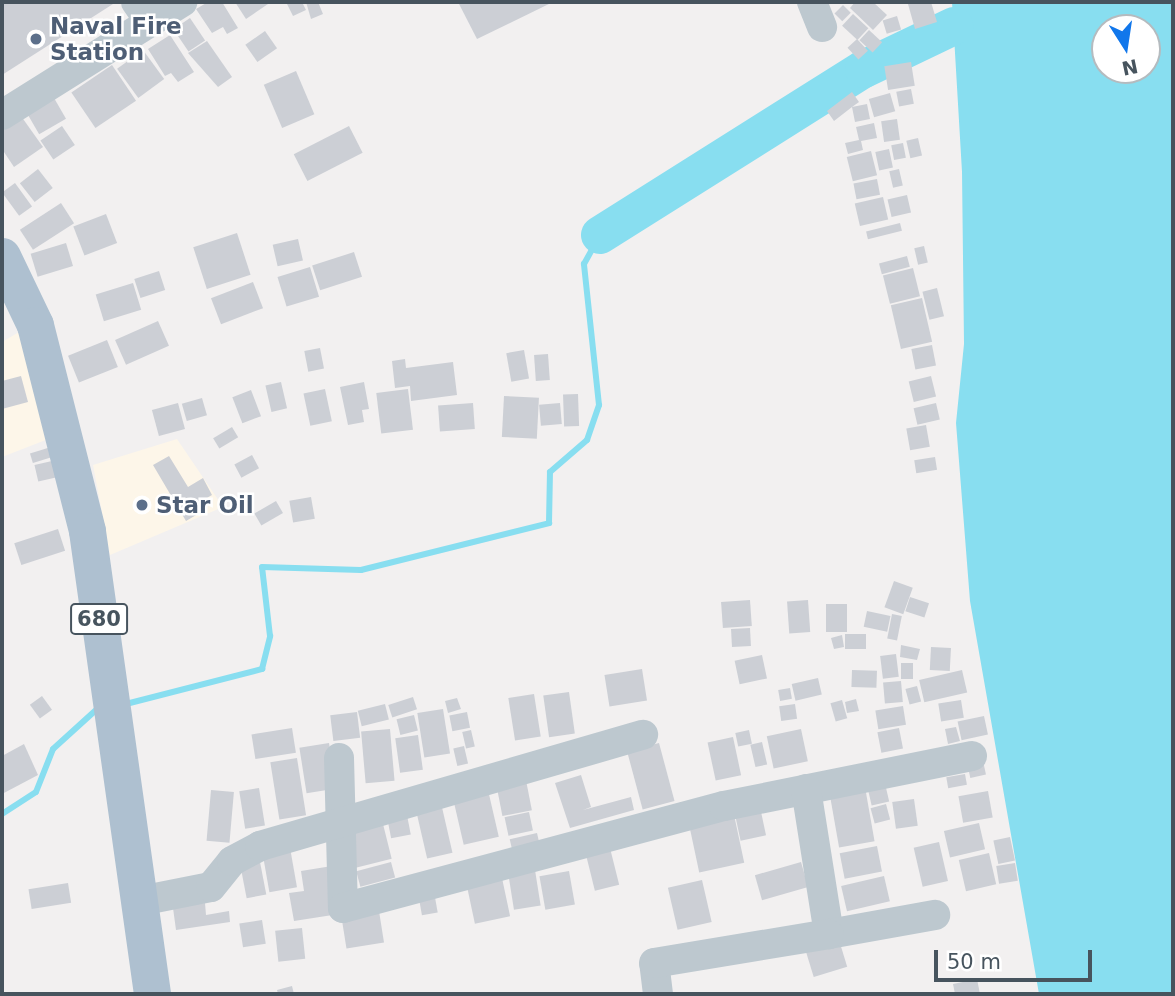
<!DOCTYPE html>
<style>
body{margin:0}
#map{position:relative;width:1175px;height:996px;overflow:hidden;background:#f2f0f0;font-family:"DejaVu Sans",sans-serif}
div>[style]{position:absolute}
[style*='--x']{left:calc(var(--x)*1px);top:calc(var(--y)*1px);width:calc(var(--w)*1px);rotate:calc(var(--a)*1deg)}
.commercial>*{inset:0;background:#fdf6e9}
.water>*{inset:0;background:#88def0}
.stream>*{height:6px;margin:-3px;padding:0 3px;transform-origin:3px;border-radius:3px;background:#88def0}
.river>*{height:38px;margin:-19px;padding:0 19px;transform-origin:19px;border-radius:19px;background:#88def0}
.building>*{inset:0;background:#cccfd5;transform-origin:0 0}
.minor>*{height:30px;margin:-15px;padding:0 15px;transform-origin:15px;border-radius:15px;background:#bdc8cf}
.major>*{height:37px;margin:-18.5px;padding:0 18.5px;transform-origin:18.5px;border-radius:18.5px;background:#aec0d0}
.dots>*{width:19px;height:19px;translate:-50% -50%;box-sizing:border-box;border:4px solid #fff;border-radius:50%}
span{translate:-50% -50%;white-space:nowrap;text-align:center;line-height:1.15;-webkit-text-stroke:5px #fff;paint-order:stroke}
.shield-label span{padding:2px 5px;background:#fff;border:2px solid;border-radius:5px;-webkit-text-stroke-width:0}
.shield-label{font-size:21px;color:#47545e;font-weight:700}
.service-label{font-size:23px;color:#4e5e75;font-weight:700}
.left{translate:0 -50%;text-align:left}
.frame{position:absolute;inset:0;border:4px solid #47545e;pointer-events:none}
.north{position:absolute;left:1091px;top:14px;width:70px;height:70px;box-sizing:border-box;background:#fff;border:2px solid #b5bbbf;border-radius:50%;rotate:168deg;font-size:19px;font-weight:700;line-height:28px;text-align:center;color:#47545e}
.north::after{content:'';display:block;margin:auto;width:24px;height:32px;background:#1177eb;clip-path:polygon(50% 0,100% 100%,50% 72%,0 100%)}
.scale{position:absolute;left:934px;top:950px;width:158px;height:32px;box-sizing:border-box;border:4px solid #47545e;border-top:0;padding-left:9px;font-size:21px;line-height:24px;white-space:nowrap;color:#47545e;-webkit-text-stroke:5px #fff;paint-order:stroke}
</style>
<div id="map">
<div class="commercial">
<div style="clip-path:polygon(26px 328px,56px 436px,2px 457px,2px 342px)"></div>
<div style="clip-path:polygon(177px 439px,223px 507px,110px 555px,93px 465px)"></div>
</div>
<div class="water">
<div style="clip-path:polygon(evenodd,952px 2px,1173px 2px,1173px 994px,1039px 994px,970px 601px,956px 423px,964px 344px,962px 172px,952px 2px,1105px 28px,1147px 28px,1147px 70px,1105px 70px,1105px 28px)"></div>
</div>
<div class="stream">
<div style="--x:122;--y:705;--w:145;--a:-14.4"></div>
<div style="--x:262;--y:669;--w:34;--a:-76"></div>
<div style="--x:270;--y:636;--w:69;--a:-96.6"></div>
<div style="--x:262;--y:567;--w:99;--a:1.7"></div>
<div style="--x:361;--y:570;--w:194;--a:-14"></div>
<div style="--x:549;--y:523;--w:51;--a:-88.9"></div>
<div style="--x:550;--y:472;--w:49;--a:-40.9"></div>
<div style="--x:587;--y:440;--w:37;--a:-71"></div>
<div style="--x:599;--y:405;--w:142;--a:-96.1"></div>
<div style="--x:584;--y:264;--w:33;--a:-61"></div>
<div style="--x:2;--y:814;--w:40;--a:-32.9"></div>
<div style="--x:36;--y:792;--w:46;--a:-68.4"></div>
<div style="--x:53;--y:749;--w:58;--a:-42.2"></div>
</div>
<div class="river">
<div style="--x:600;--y:235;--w:312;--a:-32.2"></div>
<div style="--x:864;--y:69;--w:100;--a:-25.5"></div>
</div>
<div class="building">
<div style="clip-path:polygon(2px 2px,111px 2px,113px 4px,2px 75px)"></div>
<div style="clip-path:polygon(208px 2px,222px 2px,238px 28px,227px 34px,223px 27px,212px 33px,196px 9px)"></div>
<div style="clip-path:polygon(235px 2px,267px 2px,268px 4px,246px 19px)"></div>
<div style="clip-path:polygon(286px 2px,302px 2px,306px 10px,293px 16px)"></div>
<div style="clip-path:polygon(306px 2px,318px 2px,323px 14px,311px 19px)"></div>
<div style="clip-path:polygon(458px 2px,553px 2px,477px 39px)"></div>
<div style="clip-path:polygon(855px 2px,873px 2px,887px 15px,873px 30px,850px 8px)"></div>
<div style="clip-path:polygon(931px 2px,937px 22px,915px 29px,908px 4px)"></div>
<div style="left:843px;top:5px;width:11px;height:12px;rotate:45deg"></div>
<div style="left:853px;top:14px;width:21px;height:16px;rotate:43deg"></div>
<div style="left:897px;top:16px;width:14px;height:15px;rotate:73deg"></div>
<div style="left:190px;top:18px;width:27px;height:20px;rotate:56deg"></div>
<div style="left:869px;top:30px;width:18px;height:14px;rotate:43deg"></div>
<div style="left:265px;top:31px;width:21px;height:24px;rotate:55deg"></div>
<div style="clip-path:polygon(170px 35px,194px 72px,178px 82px,171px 73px,165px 76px,148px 49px)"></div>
<div style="left:857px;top:39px;width:16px;height:13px;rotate:47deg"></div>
<div style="clip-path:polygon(207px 41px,232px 77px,218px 87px,188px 53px)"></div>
<div style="left:143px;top:50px;width:36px;height:32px;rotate:54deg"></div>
<div style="left:911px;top:62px;width:24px;height:27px;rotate:81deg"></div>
<div style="left:112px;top:65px;width:43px;height:49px;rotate:56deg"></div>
<div style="left:296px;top:71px;width:47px;height:35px;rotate:67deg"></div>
<div style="left:911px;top:89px;width:15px;height:15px;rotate:79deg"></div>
<div style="clip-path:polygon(852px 92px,859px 102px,852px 107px,867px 104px,870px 119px,855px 122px,852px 107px,834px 121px,827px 111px)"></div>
<div style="left:890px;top:93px;width:19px;height:22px;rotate:74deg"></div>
<div style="left:54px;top:98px;width:24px;height:31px;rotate:60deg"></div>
<div style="clip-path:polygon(21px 116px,43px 147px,14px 167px,2px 149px,2px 129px)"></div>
<div style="left:897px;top:119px;width:21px;height:16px;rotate:82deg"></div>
<div style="clip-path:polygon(874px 123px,877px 138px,861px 141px,863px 150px,848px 154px,845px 143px,859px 140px,856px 127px)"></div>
<div style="left:62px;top:126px;width:23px;height:26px;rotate:56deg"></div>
<div style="left:349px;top:126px;width:30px;height:62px;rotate:63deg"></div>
<div style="left:918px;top:138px;width:18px;height:12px;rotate:77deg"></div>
<div style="left:903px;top:143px;width:15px;height:12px;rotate:79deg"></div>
<div style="left:889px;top:149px;width:19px;height:14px;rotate:78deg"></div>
<div style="left:871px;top:151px;width:25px;height:25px;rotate:76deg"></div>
<div style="left:38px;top:169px;width:24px;height:23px;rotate:52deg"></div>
<div style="left:899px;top:169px;width:17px;height:10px;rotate:77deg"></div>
<div style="left:877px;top:179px;width:16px;height:24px;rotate:79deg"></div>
<div style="left:15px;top:183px;width:29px;height:16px;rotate:54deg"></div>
<div style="left:907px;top:195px;width:18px;height:20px;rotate:77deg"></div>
<div style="left:883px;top:197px;width:23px;height:29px;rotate:77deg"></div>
<div style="left:61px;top:203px;width:24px;height:49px;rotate:57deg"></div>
<div style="left:106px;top:214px;width:31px;height:35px;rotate:69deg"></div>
<div style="left:900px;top:223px;width:8px;height:35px;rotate:76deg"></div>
<div style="left:237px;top:233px;width:44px;height:46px;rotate:72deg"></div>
<div style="left:298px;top:239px;width:22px;height:26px;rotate:77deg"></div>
<div style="left:66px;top:243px;width:24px;height:37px;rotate:73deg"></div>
<div style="left:924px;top:246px;width:17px;height:10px;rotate:77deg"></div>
<div style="left:354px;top:252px;width:26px;height:44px;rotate:72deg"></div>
<div style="left:907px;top:256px;width:11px;height:29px;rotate:75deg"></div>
<div style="left:310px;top:267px;width:31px;height:34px;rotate:73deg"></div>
<div style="left:913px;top:268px;width:29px;height:31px;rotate:76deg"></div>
<div style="left:159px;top:271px;width:20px;height:26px;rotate:72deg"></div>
<div style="left:253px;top:282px;width:28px;height:45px;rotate:69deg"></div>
<div style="left:133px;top:283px;width:28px;height:39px;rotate:73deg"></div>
<div style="left:937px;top:288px;width:29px;height:15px;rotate:76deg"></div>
<div style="left:922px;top:298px;width:45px;height:32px;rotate:77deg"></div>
<div style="left:158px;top:321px;width:27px;height:47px;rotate:66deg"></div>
<div style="left:107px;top:340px;width:29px;height:42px;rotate:68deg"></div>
<div style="left:932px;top:345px;width:21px;height:21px;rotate:79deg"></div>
<div style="left:320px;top:348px;width:21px;height:16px;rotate:79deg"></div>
<div style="left:524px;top:350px;width:29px;height:18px;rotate:80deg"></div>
<div style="left:548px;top:354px;width:26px;height:14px;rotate:86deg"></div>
<div style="clip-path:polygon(405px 359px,406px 368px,453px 362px,457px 395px,411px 401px,410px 386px,395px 388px,392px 361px)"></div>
<div style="clip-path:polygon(21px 376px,28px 402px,2px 409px,2px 381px)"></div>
<div style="left:931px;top:376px;width:21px;height:23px;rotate:76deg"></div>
<div style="left:281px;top:382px;width:27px;height:16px;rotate:77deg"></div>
<div style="clip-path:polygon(364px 382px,369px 409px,362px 410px,364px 422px,348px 425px,340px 387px)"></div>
<div style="left:325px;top:389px;width:33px;height:22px;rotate:78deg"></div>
<div style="left:408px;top:389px;width:41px;height:32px;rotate:83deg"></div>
<div style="left:251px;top:390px;width:28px;height:20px;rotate:69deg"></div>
<div style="left:578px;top:394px;width:32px;height:15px;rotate:88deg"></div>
<div style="left:504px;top:396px;width:35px;height:41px;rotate:3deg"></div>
<div style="left:202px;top:398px;width:18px;height:21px;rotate:74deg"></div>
<div style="left:178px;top:403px;width:27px;height:27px;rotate:75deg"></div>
<div style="left:473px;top:403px;width:26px;height:35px;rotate:86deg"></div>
<div style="left:560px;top:403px;width:21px;height:21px;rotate:85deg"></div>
<div style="left:936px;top:403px;width:17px;height:23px;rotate:77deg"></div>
<div style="left:926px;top:425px;width:22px;height:20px;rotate:80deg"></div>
<div style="left:232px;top:427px;width:12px;height:22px;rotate:59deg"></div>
<div style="left:51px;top:447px;width:10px;height:22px;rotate:73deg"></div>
<div style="left:252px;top:455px;width:15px;height:20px;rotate:62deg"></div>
<div style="clip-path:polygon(169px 456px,188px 487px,203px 478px,212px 495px,198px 503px,203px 511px,186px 521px,153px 465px)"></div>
<div style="left:935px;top:457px;width:13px;height:21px;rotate:81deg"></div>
<div style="left:52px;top:461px;width:17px;height:18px;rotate:77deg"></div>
<div style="left:311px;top:497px;width:22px;height:22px;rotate:80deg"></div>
<div style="left:276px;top:501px;width:14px;height:25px;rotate:60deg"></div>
<div style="left:58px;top:529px;width:23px;height:46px;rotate:72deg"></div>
<div style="left:894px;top:581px;width:20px;height:28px;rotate:20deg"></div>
<div style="left:910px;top:597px;width:20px;height:15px;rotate:18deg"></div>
<div style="left:750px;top:600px;width:26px;height:29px;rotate:86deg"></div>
<div style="left:808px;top:600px;width:32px;height:21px;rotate:86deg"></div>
<div style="left:847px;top:604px;width:28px;height:21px;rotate:90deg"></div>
<div style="left:867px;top:611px;width:24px;height:16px;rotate:12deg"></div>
<div style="left:892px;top:614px;width:10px;height:25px;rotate:11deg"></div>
<div style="left:750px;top:628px;width:18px;height:19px;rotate:87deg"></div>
<div style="left:845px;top:634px;width:21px;height:15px"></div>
<div style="clip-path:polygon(842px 635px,844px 647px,834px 649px,831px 638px)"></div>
<div style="clip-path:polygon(901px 645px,920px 649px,917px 660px,900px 657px)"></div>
<div style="left:931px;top:647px;width:20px;height:23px;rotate:3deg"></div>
<div style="left:896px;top:654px;width:23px;height:16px;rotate:83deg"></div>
<div style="left:762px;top:655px;width:24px;height:28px;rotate:78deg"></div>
<div style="left:901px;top:663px;width:12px;height:16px"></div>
<div style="left:642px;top:669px;width:32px;height:38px;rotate:81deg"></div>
<div style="left:852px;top:670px;width:25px;height:17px;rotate:2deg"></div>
<div style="left:962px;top:670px;width:23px;height:44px;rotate:77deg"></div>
<div style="left:818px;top:678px;width:17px;height:27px;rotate:77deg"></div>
<div style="left:901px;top:681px;width:21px;height:18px;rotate:85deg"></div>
<div style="left:917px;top:686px;width:16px;height:12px;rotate:75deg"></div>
<div style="left:790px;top:688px;width:11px;height:12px;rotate:80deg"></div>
<div style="left:569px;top:692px;width:42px;height:26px;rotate:82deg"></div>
<div style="left:534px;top:694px;width:43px;height:26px;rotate:81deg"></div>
<div style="left:42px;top:696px;width:17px;height:15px;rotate:54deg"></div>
<div style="left:413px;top:697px;width:13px;height:26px;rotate:72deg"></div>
<div style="clip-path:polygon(457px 698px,461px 709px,448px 713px,445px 701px)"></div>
<div style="clip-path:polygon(856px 699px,859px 711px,847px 713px,845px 702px)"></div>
<div style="left:842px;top:700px;width:19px;height:12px;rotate:74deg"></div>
<div style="left:961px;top:700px;width:18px;height:23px;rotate:81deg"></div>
<div style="left:385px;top:704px;width:16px;height:28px;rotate:76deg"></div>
<div style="left:795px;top:704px;width:15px;height:16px;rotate:82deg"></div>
<div style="left:903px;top:706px;width:19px;height:28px;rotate:81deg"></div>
<div style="left:443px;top:709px;width:45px;height:26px;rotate:81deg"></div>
<div style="left:357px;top:712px;width:26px;height:27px;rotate:83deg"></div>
<div style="left:467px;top:712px;width:16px;height:18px;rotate:79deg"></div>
<div style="left:414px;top:715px;width:16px;height:18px;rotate:76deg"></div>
<div style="left:984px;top:716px;width:19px;height:27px;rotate:78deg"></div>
<div style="clip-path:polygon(956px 727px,960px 741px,948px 744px,945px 729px)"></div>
<div style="left:292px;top:728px;width:25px;height:41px;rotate:81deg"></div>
<div style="left:899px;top:728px;width:21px;height:22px;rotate:79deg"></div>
<div style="left:390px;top:729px;width:52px;height:29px;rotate:85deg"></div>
<div style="left:801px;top:729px;width:33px;height:35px;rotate:78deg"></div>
<div style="left:471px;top:730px;width:17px;height:9px;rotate:77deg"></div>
<div style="left:749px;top:730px;width:14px;height:14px;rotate:78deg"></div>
<div style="left:418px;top:735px;width:35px;height:23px;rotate:82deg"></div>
<div style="left:733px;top:737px;width:39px;height:26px;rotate:78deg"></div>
<div style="left:762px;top:742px;width:23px;height:12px;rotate:77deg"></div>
<div style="left:329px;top:743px;width:46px;height:30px;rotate:81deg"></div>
<div style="left:659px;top:743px;width:60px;height:33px;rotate:75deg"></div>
<div style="clip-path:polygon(24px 744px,38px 775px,2px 794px,2px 756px)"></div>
<div style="left:464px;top:746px;width:18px;height:11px;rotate:77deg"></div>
<div style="left:982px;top:756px;width:19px;height:16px;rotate:78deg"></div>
<div style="left:297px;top:758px;width:58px;height:27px;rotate:81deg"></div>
<div style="left:965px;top:774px;width:11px;height:19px;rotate:80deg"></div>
<div style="left:525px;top:775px;width:36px;height:30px;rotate:79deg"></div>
<div style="clip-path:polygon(581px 775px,591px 807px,583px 810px,631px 797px,634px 810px,570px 828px,555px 783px)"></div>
<div style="left:884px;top:779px;width:23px;height:18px;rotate:77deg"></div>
<div style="left:865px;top:787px;width:55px;height:36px;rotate:80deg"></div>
<div style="left:259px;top:788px;width:38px;height:20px;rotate:81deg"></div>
<div style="left:211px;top:790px;width:23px;height:51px;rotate:5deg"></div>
<div style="left:488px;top:790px;width:48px;height:36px;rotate:77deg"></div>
<div style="left:988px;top:791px;width:27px;height:30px;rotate:80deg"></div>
<div style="left:914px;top:799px;width:27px;height:22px;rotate:82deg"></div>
<div style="left:441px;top:803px;width:51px;height:26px;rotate:77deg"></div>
<div style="left:886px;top:804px;width:16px;height:16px;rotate:75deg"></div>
<div style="left:760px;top:807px;width:29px;height:26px;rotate:78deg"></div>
<div style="left:406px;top:810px;width:25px;height:20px;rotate:79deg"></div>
<div style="left:733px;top:810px;width:54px;height:46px;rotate:78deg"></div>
<div style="left:529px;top:812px;width:19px;height:25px;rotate:78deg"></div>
<div style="left:382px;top:820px;width:40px;height:37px;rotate:76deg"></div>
<div style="left:979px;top:823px;width:27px;height:36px;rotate:77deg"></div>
<div style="left:537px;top:833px;width:18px;height:28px;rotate:77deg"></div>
<div style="left:1010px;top:837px;width:24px;height:17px;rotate:78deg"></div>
<div style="left:289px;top:842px;width:46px;height:28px;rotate:80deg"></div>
<div style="left:939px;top:842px;width:40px;height:26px;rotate:77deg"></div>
<div style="left:609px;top:844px;width:42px;height:25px;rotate:76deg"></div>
<div style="left:877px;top:846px;width:26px;height:38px;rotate:79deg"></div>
<div style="left:989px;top:853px;width:32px;height:31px;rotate:77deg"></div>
<div style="left:260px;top:862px;width:33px;height:20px;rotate:79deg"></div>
<div style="left:391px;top:862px;width:16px;height:36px;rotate:75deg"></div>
<div style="left:801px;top:862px;width:26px;height:48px;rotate:74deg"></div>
<div style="left:1015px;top:863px;width:18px;height:19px;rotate:81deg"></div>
<div style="clip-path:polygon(332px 866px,339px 914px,294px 921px,289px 893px,304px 891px,301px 871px)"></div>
<div style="left:535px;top:870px;width:36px;height:27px;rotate:81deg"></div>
<div style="left:569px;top:871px;width:34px;height:30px;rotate:80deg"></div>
<div style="left:884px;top:876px;width:26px;height:44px;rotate:77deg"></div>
<div style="left:502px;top:878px;width:39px;height:36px;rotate:78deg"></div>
<div style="left:702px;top:880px;width:43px;height:35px;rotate:77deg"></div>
<div style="left:68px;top:883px;width:20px;height:40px;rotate:81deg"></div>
<div style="left:433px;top:886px;width:27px;height:16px;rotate:80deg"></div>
<div style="clip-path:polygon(205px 903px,206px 915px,229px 911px,230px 922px,176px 930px,173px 908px)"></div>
<div style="left:379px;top:911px;width:32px;height:38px;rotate:81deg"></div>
<div style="left:262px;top:920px;width:24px;height:23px;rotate:81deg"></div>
<div style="left:302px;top:928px;width:31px;height:27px;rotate:84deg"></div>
<div style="left:839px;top:940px;width:28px;height:35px;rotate:73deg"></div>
<div style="clip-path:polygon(977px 979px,980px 994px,955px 994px,953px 984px)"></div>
<div style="clip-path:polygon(292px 986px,294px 994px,278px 994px,277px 990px)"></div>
</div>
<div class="minor">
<div style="--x:136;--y:2;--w:24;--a:55"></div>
<div style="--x:812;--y:2;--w:27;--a:68"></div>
<div style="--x:2;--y:115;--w:213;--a:-32.1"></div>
<div style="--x:339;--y:758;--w:150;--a:88.5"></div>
<div style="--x:343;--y:908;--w:394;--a:-15"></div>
<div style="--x:724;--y:806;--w:253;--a:-11.4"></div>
<div style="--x:806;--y:789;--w:147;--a:81"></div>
<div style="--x:829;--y:934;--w:108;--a:-10.2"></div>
<div style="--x:140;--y:901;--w:72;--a:-11.2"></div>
<div style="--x:211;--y:887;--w:33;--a:-51"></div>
<div style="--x:232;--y:861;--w:32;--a:-28"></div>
<div style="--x:260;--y:846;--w:399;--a:-16.2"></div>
<div style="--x:658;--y:994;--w:31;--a:-97"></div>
<div style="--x:654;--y:963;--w:177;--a:-9.4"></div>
</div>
<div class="major">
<div style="--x:2;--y:256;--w:76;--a:64.4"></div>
<div style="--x:35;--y:325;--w:212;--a:75.8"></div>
<div style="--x:87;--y:531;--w:468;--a:82"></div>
</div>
<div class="dots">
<div style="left:36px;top:39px;background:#5c6f8a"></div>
<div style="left:142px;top:505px;background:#5c6f8a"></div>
</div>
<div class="shield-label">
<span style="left:99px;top:619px">680</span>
</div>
<div class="service-label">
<span class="left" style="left:50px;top:39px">Naval Fire<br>Station</span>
<span class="left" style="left:156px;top:505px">Star Oil</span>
</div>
<div class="frame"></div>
<div class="north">N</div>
<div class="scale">50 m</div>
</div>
